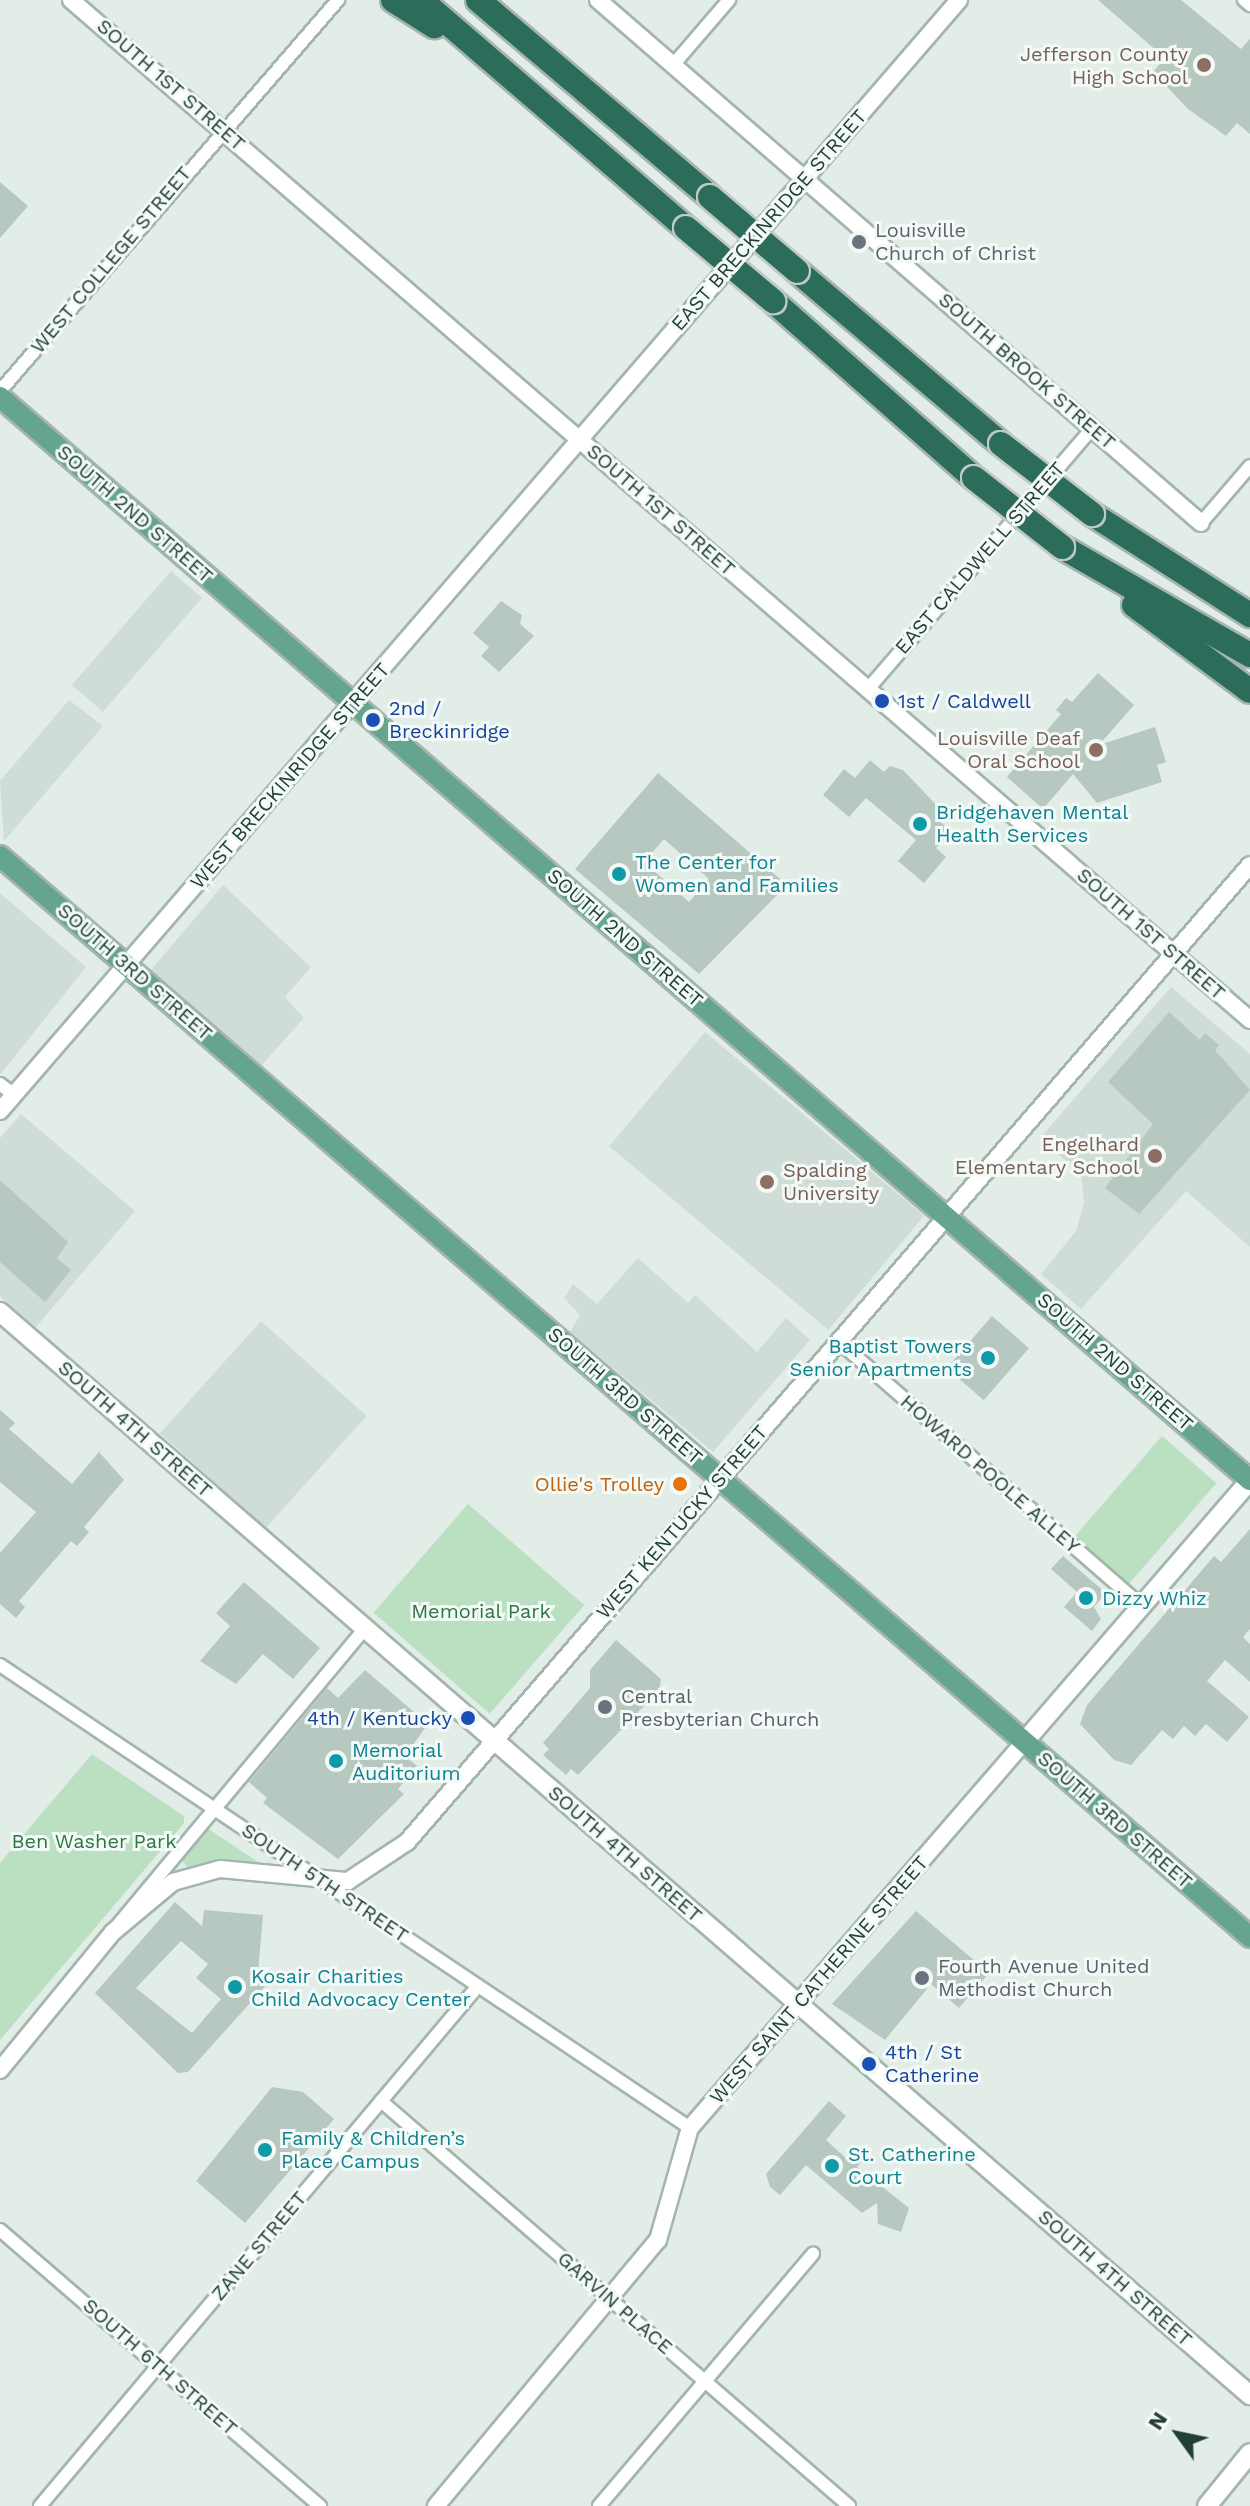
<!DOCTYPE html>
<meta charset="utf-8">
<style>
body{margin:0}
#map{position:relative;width:1250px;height:2506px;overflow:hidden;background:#e2ede7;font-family:"Work Sans",sans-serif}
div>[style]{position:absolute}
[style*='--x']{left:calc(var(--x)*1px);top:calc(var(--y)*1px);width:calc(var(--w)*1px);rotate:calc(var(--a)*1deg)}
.built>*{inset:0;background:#d0ddd6;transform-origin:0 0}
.green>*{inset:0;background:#badfc1;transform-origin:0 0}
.building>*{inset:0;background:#b7c8c0;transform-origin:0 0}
.roads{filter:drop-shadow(2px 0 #a4b5ae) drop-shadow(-2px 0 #a4b5ae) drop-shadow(0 2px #a4b5ae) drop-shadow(0 -2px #a4b5ae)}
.minor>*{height:12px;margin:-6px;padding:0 6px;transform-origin:6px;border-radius:6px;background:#fff}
.tertiary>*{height:16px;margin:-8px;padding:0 8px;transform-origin:8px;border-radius:8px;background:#fff}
.secondary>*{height:18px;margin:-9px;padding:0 9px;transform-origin:9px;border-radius:9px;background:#fff}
.primary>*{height:20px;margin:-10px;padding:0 10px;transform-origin:10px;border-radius:10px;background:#65a48f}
.motorway>*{height:24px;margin:-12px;padding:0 12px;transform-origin:12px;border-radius:12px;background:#2c6c5a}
.bridges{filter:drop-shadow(2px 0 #c1c9c6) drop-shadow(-2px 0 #c1c9c6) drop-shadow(0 2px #c1c9c6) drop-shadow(0 -2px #c1c9c6)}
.motorway-bridge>*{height:24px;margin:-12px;padding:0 12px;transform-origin:12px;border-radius:12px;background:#2c6c5a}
.dots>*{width:22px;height:22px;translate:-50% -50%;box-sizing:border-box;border:4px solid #f3f9f6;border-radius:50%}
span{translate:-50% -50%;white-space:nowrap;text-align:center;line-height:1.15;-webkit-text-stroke:6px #f3f9f6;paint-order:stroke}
.education-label{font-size:20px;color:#785e54}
.right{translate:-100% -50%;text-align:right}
.left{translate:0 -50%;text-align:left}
.street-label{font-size:20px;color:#213f35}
.worship-label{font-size:20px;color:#5b616d}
.transit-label{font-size:20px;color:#164399}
.culture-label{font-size:20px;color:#0d838f}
.food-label{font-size:20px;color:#c56008}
.park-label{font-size:20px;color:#2a7842}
.north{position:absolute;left:1138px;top:2394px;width:80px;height:80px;-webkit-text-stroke:6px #f3f9f6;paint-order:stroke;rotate:303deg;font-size:22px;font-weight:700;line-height:32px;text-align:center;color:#213f35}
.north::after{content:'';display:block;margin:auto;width:28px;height:36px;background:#213f35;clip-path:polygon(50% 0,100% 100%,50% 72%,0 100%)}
</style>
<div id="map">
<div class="built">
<div style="left:171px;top:571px;width:41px;height:151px;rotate:41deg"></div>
<div style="clip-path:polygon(69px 700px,103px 726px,4px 841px,0 781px)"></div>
<div style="clip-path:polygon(223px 885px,311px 967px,285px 997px,304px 1018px,260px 1067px,150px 971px)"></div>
<div style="clip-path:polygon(0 893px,86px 967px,0 1075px)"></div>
<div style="clip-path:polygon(1171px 987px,1250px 1054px,1250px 1247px,1186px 1191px,1081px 1309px,1041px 1274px,1076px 1231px,1084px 1203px,1081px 1174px,1040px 1138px)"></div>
<div style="left:705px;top:1032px;width:286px;height:149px;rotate:40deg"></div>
<div style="clip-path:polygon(21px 1114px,135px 1211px,36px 1327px,0 1296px,0 1138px)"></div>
<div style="clip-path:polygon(638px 1258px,688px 1303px,695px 1295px,757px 1352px,786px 1318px,810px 1340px,713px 1452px,570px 1332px,580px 1315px,564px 1298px,573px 1284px,597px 1304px)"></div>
<div style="left:261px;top:1321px;width:142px;height:151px;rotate:42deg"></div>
</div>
<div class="green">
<div style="left:1162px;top:1436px;width:72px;height:135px;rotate:41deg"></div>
<div style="left:468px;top:1504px;width:154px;height:144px;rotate:41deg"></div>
<div style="clip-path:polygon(92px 1754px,184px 1816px,184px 1823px,0 2040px,0 1863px)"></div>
<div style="clip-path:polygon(207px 1828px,258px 1862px,188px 1868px,180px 1858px)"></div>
</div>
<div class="building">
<div style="clip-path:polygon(1098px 0,1181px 0,1241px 49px,1250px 39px,1250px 134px,1237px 123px,1226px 136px,1188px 109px,1153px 72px,1165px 58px)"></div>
<div style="clip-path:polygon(0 182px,28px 206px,0 238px)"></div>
<div style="clip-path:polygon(501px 601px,522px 615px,520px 624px,534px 636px,499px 672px,481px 656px,489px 647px,473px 633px)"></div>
<div style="clip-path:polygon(1098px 673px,1134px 705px,1099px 745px,1155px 727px,1166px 762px,1157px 765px,1162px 782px,1097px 803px,1073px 774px,1043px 809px,1007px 777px,1061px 714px,1056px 710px,1066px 698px,1072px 702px)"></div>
<div style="clip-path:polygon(870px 760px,884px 772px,890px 766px,903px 770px,943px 812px,937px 819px,951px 831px,936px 848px,946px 857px,924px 883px,898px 861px,916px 840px,866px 798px,849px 817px,823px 795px,844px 769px,855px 778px)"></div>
<div style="clip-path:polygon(evenodd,658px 773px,787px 885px,699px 974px,575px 869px,658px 773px,664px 839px,709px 879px,689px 902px,644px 862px,664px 839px)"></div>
<div style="clip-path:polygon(1169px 1012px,1200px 1040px,1205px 1033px,1219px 1045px,1215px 1050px,1250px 1090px,1139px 1214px,1105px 1188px,1153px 1124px,1108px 1082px)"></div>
<div style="clip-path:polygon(0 1180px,68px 1242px,57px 1258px,71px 1270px,45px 1302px,0 1262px)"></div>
<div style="left:992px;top:1316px;width:49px;height:69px;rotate:41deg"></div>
<div style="clip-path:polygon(0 1410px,15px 1423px,9px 1429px,72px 1484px,99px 1452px,124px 1480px,84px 1527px,89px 1532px,77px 1546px,71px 1541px,19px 1601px,25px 1607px,16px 1618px,0 1604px,0 1553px,36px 1512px,0 1482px)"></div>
<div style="clip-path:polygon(1250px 1529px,1250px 1629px,1243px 1637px,1250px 1644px,1250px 1682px,1225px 1660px,1207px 1681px,1249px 1717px,1227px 1742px,1206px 1724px,1195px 1736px,1184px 1726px,1173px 1739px,1162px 1730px,1131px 1765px,1114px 1760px,1080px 1724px,1087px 1705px,1214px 1556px,1221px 1562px)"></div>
<div style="clip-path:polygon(1063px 1556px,1106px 1593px,1094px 1607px,1101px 1619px,1092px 1631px,1064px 1607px,1077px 1592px,1051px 1569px)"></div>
<div style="clip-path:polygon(244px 1582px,320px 1648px,293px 1679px,263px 1654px,236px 1684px,200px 1661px,230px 1626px,216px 1613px)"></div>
<div style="clip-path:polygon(616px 1640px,661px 1679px,659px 1690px,578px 1775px,571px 1769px,566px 1775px,543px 1755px,549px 1749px,543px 1743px,590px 1688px,590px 1670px)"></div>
<div style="clip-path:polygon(365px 1670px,428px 1724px,405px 1756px,417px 1766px,398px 1789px,404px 1794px,338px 1859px,263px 1803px,267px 1798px,249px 1782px,327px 1688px,338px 1698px)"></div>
<div style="clip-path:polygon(evenodd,175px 1902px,202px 1926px,204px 1910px,263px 1915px,258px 1972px,269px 1982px,188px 2072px,178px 2073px,95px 1993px,175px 1902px,181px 1941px,208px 1964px,196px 1978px,221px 1999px,192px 2033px,136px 1988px,181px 1941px)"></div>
<div style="clip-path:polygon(916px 1911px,989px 1973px,959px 2008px,931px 1984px,885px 2040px,832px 2004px)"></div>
<div style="clip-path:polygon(272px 2087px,303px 2092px,334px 2119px,245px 2223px,196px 2181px)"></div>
<div style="clip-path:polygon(829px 2101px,846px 2116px,826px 2140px,847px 2159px,854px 2150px,864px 2158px,857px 2167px,909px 2208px,901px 2232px,878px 2224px,877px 2203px,862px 2213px,806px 2165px,780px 2195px,770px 2187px,766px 2174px)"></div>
</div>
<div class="roads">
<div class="minor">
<div style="--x:1244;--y:0;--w:8;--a:40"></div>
<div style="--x:673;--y:65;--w:86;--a:-49.3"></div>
<div style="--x:0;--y:391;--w:517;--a:-49.16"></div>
<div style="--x:1201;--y:523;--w:75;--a:-49.3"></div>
<div style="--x:868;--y:689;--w:345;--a:-49.3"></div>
<div style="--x:0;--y:1084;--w:18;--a:38"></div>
<div style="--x:838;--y:1341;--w:403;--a:41.1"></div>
<div style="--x:0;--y:1665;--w:831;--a:33.86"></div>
<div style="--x:117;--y:1926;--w:388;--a:-50.2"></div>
<div style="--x:381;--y:2101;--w:619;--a:40.87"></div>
<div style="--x:0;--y:2230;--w:423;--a:40.8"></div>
<div style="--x:40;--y:2506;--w:680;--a:-49.89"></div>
<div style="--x:599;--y:2506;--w:331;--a:-49.7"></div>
</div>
<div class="tertiary">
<div style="--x:71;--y:0;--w:1559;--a:40.86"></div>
<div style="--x:598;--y:0;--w:798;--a:40.94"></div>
<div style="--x:0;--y:1111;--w:1468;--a:-49.2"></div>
<div style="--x:0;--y:2070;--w:178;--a:-50.7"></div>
<div style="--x:113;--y:1932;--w:78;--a:-39.8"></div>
<div style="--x:173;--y:1882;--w:49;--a:-15.5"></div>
<div style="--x:220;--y:1869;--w:129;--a:5.4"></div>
<div style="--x:348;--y:1881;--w:71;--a:-33.5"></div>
<div style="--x:407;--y:1842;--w:1290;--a:-49.21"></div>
<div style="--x:436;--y:2506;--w:346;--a:-50.2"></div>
<div style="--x:658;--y:2240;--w:116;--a:-74.1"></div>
<div style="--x:690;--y:2128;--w:512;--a:-49.12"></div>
</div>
<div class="secondary">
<div style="--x:0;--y:1312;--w:1654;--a:40.91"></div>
<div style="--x:1025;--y:1741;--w:345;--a:-49.2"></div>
<div style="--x:1207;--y:2506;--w:68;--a:-50.9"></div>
</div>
<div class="primary">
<div style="--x:0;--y:397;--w:1654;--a:40.91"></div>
<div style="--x:0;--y:856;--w:1653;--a:40.85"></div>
</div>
<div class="motorway">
<div style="--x:393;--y:0;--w:49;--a:32.4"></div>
<div style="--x:421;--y:0;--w:350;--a:40.7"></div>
<div style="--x:478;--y:0;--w:304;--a:40.3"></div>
<div style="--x:797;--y:271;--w:267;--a:40.3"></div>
<div style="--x:773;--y:301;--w:268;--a:41.4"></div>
<div style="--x:1092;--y:514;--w:188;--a:32.6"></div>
<div style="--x:1062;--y:547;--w:217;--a:29.9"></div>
<div style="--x:1134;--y:605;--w:144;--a:36.6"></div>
</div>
</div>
<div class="bridges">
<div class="motorway-bridge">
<div style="--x:710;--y:197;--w:114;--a:40.4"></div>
<div style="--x:686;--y:228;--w:114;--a:40"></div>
<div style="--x:1001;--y:444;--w:115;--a:37.6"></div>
<div style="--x:974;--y:478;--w:112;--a:38.1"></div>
</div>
</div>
<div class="dots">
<div style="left:1204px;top:65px;background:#8d6e63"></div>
<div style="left:859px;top:242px;background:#6b7280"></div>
<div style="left:882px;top:701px;background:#1a4fb4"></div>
<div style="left:373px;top:720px;background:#1a4fb4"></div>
<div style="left:1096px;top:750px;background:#8d6e63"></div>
<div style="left:920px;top:824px;background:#0f9aa8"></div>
<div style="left:619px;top:874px;background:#0f9aa8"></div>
<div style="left:1155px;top:1156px;background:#8d6e63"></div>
<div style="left:767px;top:1182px;background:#8d6e63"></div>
<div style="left:988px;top:1358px;background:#0f9aa8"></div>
<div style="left:680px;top:1484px;background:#e8710a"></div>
<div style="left:1086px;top:1598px;background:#0f9aa8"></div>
<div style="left:605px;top:1707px;background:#6b7280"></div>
<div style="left:468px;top:1718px;background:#1a4fb4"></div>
<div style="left:336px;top:1761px;background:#0f9aa8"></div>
<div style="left:922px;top:1978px;background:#6b7280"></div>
<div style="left:235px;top:1987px;background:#0f9aa8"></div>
<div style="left:869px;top:2064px;background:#1a4fb4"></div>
<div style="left:265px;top:2150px;background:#0f9aa8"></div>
<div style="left:832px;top:2166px;background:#0f9aa8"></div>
</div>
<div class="education-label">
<span class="right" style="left:1188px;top:66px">Jefferson County<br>High School</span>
<span class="right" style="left:1080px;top:750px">Louisville Deaf<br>Oral School</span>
<span class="right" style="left:1139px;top:1156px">Engelhard<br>Elementary School</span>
<span class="left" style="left:783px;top:1182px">Spalding<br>University</span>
</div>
<div class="street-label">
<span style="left:171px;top:85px;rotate:41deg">SOUTH 1ST STREET</span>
<span style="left:769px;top:220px;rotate:-49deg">EAST BRECKINRIDGE STREET</span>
<span style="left:111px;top:260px;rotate:-50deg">WEST COLLEGE STREET</span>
<span style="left:1027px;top:371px;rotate:41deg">SOUTH BROOK STREET</span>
<span style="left:661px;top:510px;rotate:41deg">SOUTH 1ST STREET</span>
<span style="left:135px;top:514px;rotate:41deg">SOUTH 2ND STREET</span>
<span style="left:980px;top:558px;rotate:-49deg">EAST CALDWELL STREET</span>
<span style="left:290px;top:776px;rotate:-49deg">WEST BRECKINRIDGE STREET</span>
<span style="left:1151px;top:934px;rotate:41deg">SOUTH 1ST STREET</span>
<span style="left:625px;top:938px;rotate:41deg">SOUTH 2ND STREET</span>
<span style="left:135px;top:972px;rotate:41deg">SOUTH 3RD STREET</span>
<span style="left:1115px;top:1362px;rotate:41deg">SOUTH 2ND STREET</span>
<span style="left:625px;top:1396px;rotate:41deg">SOUTH 3RD STREET</span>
<span style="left:135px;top:1429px;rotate:41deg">SOUTH 4TH STREET</span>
<span style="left:990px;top:1474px;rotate:41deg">HOWARD POOLE ALLEY</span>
<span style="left:682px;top:1522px;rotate:-49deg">WEST KENTUCKY STREET</span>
<span style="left:1115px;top:1820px;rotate:41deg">SOUTH 3RD STREET</span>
<span style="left:625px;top:1854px;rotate:41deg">SOUTH 4TH STREET</span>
<span style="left:325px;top:1883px;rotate:34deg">SOUTH 5TH STREET</span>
<span style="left:819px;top:1980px;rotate:-49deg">WEST SAINT CATHERINE STREET</span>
<span style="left:259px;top:2246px;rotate:-50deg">ZANE STREET</span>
<span style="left:1115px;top:2278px;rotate:41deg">SOUTH 4TH STREET</span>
<span style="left:615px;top:2303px;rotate:41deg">GARVIN PLACE</span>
<span style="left:160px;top:2367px;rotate:41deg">SOUTH 6TH STREET</span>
</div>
<div class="worship-label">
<span class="left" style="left:875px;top:242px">Louisville<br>Church of Christ</span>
<span class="left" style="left:621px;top:1708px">Central<br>Presbyterian Church</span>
<span class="left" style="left:938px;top:1978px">Fourth Avenue United<br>Methodist Church</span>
</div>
<div class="transit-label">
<span class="left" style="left:898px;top:701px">1st / Caldwell</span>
<span class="left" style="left:389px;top:720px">2nd /<br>Breckinridge</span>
<span class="right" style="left:452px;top:1718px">4th / Kentucky</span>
<span class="left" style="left:885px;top:2064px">4th / St<br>Catherine</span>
</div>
<div class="culture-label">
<span class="left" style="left:936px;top:824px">Bridgehaven Mental<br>Health Services</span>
<span class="left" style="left:635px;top:874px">The Center for<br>Women and Families</span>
<span class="right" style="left:972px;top:1358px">Baptist Towers<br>Senior Apartments</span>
<span class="left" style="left:1102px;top:1598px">Dizzy Whiz</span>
<span class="left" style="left:352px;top:1762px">Memorial<br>Auditorium</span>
<span class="left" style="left:251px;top:1988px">Kosair Charities<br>Child Advocacy Center</span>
<span class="left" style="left:281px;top:2150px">Family &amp; Children’s<br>Place Campus</span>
<span class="left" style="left:848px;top:2166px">St. Catherine<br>Court</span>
</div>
<div class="food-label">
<span class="right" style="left:664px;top:1484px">Ollie's Trolley</span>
</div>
<div class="park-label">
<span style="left:481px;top:1611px">Memorial Park</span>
<span style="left:94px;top:1841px">Ben Washer Park</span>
</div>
<div class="north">N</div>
</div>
